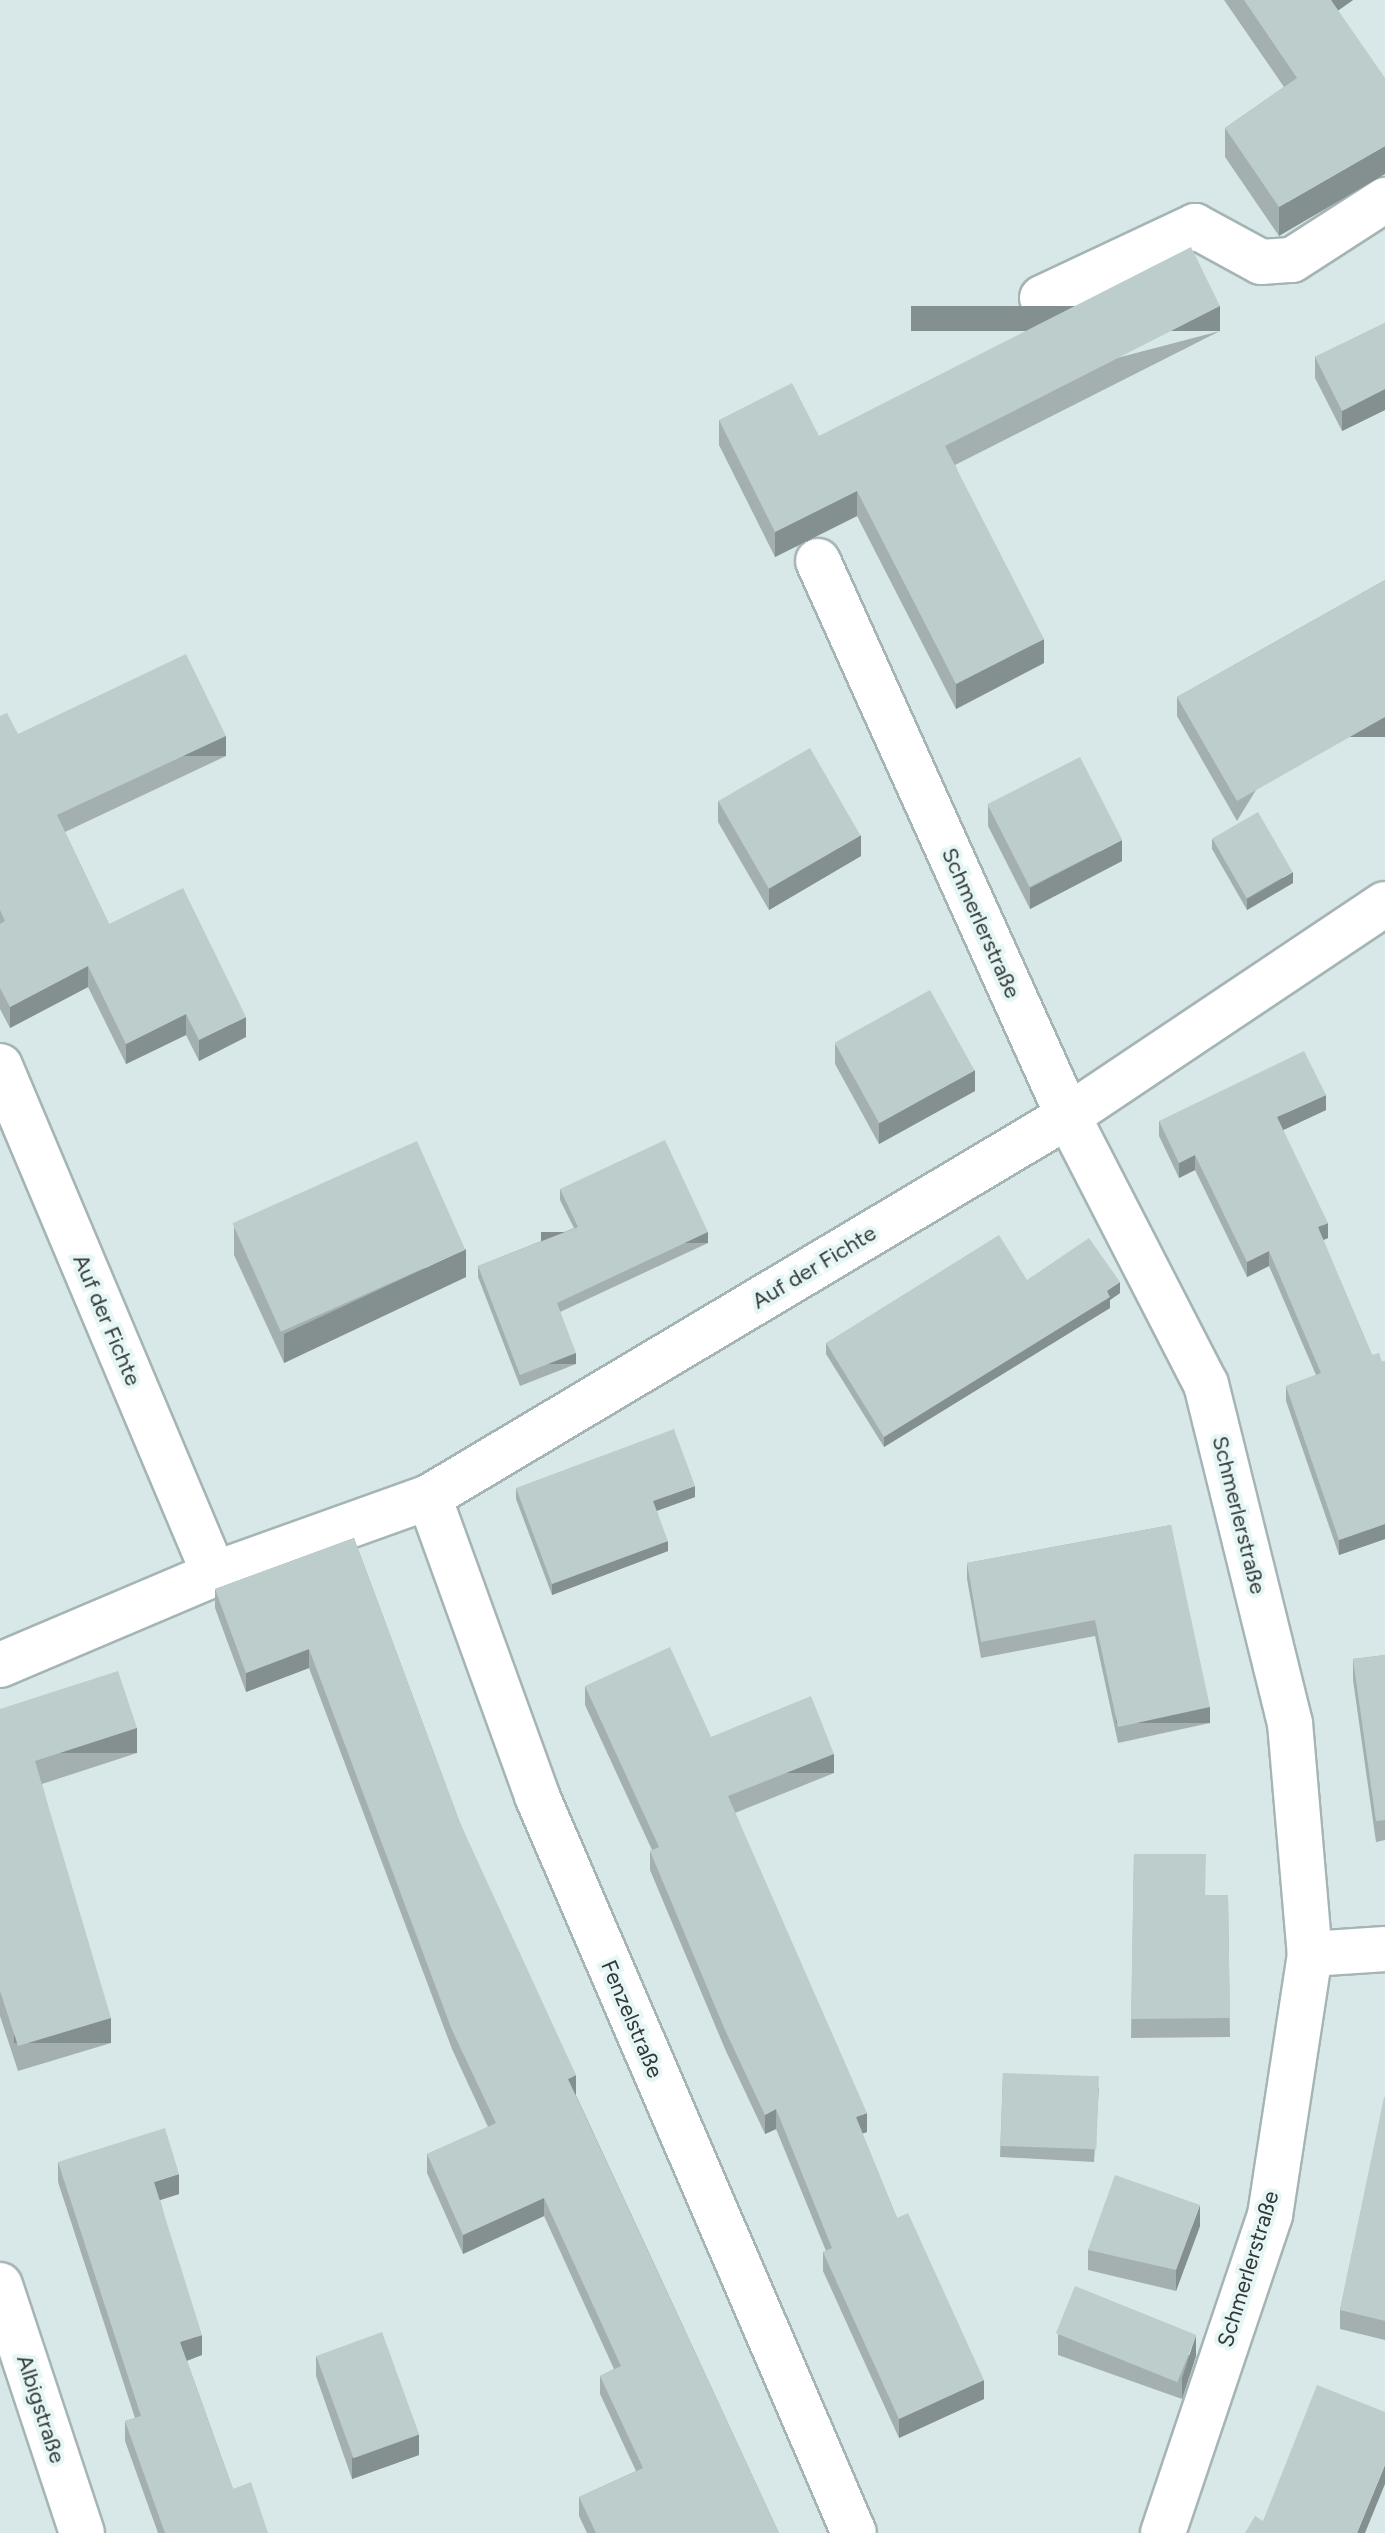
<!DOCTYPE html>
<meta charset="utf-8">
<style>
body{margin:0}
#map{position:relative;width:1385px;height:2533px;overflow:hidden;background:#d8e8e8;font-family:Figtree,sans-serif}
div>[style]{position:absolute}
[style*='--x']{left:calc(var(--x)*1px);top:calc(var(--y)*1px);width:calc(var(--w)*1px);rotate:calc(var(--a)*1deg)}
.roads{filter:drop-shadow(2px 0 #a5b4b4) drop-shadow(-2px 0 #a5b4b4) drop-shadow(0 2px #a5b4b4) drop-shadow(0 -2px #a5b4b4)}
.minor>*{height:44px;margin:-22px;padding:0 22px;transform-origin:22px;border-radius:22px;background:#fff}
.wall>*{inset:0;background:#a3b0af}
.shaded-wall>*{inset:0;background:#84908f;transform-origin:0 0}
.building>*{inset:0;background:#bdcdcc;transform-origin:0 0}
span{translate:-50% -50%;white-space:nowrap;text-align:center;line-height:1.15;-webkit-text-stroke:8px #e5f6f5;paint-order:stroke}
.street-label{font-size:22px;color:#323838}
</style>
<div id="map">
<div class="roads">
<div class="minor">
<div style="--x:1042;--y:298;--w:169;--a:-25.2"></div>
<div style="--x:1195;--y:226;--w:75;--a:28.6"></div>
<div style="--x:1261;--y:262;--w:31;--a:-4"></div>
<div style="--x:1292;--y:260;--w:111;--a:-32.8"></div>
<div style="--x:818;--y:561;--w:609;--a:65.75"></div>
<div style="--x:1068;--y:1116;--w:301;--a:62.8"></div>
<div style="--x:1206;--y:1384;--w:349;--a:76.1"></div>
<div style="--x:1290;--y:1723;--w:232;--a:85.1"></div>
<div style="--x:1310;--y:1954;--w:264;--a:98.7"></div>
<div style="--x:1270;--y:2215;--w:336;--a:108.6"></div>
<div style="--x:0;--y:1066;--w:551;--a:67.16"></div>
<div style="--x:429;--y:1497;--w:318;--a:70.1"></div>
<div style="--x:537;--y:1796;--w:802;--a:66.73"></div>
<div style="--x:0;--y:1665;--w:233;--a:-23"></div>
<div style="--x:214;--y:1574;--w:228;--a:-19.7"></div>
<div style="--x:429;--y:1497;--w:744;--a:-30.81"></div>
<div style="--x:1068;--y:1116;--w:381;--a:-33.8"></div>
<div style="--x:1310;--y:1954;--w:75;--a:-3.8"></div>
<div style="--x:0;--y:2285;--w:261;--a:71.7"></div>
</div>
</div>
<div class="wall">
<div style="clip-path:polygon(1224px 0,1353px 0,1338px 10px,1279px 236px,1225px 157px,1225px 128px,1284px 87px)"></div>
<div style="clip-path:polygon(1385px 323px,1385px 410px,1342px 431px,1315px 378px,1315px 357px)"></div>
<div style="clip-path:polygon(1220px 331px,955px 465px,1044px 663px,956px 709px,857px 516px,775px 557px,719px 445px,719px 420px,819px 436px)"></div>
<div style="clip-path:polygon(1385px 580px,1237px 821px,1177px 716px,1177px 697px)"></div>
<div style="clip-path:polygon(0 716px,18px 734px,226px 756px,65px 832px,109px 924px,246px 1037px,199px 1061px,186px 1035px,126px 1064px,88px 987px,10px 1028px,0 1009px)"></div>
<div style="clip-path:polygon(718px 801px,861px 856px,769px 910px,718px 822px)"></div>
<div style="clip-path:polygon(988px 805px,1122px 861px,1030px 909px,988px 826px)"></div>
<div style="clip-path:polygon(1212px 839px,1293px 883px,1247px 910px,1212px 849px)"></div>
<div style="clip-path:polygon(835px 1044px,975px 1091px,879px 1144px,835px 1064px)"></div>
<div style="clip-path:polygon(1326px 1110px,1283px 1130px,1328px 1238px,1323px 1240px,1372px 1355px,1382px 1362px,1385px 1361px,1385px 1539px,1339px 1555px,1286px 1401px,1286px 1386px,1316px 1375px,1269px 1266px,1247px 1277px,1195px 1170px,1179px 1178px,1159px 1136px,1159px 1121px)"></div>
<div style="clip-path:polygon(560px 1189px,708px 1243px,560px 1312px,576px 1364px,520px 1386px,478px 1277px,478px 1266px,574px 1228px,560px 1200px)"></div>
<div style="clip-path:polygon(234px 1226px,466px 1277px,284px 1363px,234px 1255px)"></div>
<div style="clip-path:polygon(1027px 1280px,1120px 1293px,1110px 1300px,1110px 1308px,884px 1447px,826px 1354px,826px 1343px)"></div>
<div style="clip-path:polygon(516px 1488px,695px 1497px,657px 1511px,668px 1551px,552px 1595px,516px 1499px)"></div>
<div style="clip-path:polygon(1171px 1525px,1210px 1723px,1118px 1743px,1095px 1636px,981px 1658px,967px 1579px,967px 1563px)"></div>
<div style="clip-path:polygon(354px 1538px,460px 1823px,576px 2095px,779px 2533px,587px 2533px,579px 2516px,579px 2497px,636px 2471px,600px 2394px,600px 2376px,614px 2369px,544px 2216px,463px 2254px,427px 2173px,427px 2154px,488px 2127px,452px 2049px,309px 1668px,246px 1692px,215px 1608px,215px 1589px)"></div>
<div style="clip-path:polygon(1385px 1655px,1385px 1840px,1376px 1842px,1353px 1680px,1353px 1659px)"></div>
<div style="clip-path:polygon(585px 1686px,711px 1737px,834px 1773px,735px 1813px,867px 2132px,862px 2133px,897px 2218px,984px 2399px,899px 2438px,823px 2271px,823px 2252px,826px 2251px,776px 2129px,765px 2134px,725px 2049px,650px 1870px,650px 1851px,652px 1850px,585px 1705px)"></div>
<div style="clip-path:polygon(0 1709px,137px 1753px,42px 1784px,111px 2043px,18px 2071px,0 2016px)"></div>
<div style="clip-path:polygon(1134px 1854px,1206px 1895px,1228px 1895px,1230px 2037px,1131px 2038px)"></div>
<div style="clip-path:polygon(1003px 2073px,1099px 2088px,1094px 2162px,1000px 2157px)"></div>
<div style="clip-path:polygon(1385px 2097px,1385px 2340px,1340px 2329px,1340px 2310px)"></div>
<div style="clip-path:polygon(58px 2162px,179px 2194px,160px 2200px,202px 2355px,187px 2361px,233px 2489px,268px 2533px,158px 2533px,125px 2441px,125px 2421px,135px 2418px,58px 2182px)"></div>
<div style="clip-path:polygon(1200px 2226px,1176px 2291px,1088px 2270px,1088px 2250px)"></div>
<div style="clip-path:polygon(1058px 2334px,1196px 2356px,1182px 2399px,1058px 2355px)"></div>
<div style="clip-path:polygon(316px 2356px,419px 2455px,352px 2479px,316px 2376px)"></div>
</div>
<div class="shaded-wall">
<div style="clip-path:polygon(1325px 0,1353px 0,1325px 20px)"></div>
<div style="clip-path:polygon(1385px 146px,1385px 174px,1279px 236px,1279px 207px)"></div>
<div style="left:1220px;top:306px;width:25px;height:309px;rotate:90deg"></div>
<div style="clip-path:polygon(1385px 389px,1385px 410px,1342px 431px,1342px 411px)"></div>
<div style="clip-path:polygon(857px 491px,857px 516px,775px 557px,775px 532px)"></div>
<div style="clip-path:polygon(1044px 639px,1044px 663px,956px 709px,956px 684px)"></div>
<div style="left:1385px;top:717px;width:20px;height:170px;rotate:90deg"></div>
<div style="left:226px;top:736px;width:20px;height:187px;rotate:90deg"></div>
<div style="clip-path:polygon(861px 835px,861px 856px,769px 910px,769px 889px)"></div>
<div style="clip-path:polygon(1122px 840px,1122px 861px,1030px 909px,1030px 888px)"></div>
<div style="clip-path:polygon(1293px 872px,1293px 883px,1247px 910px,1247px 899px)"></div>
<div style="clip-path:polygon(88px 966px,88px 987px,10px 1028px,10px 1007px)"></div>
<div style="clip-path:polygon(186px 1014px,186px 1035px,126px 1064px,126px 1044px)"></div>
<div style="clip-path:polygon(246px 1017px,246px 1037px,199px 1061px,199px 1040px)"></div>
<div style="clip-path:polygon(975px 1070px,975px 1091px,879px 1144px,879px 1123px)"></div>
<div style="clip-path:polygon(1326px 1095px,1326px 1110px,1277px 1133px,1277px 1117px)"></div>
<div style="clip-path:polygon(1195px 1155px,1195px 1170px,1179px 1178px,1179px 1163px)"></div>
<div style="clip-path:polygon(1328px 1223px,1328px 1238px,1318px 1242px,1318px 1227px)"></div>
<div style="left:708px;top:1232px;width:11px;height:167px;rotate:90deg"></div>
<div style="clip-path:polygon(466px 1249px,466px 1277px,284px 1363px,284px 1334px)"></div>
<div style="clip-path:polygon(1269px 1251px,1269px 1266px,1247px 1277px,1247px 1262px)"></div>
<div style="clip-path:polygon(1120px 1282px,1120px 1293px,1110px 1300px,1110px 1308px,884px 1447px,884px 1437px)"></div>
<div style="left:576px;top:1353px;width:11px;height:60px;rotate:90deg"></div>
<div style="clip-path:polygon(695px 1486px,695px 1497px,653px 1512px,653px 1501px)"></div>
<div style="clip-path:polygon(1385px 1524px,1385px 1539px,1339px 1555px,1339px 1540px)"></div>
<div style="clip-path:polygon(668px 1541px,668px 1551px,552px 1595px,552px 1584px)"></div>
<div style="clip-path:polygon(309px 1649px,309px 1668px,246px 1692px,246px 1673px)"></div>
<div style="left:1210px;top:1707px;width:16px;height:94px;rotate:90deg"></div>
<div style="left:137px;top:1728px;width:25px;height:107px;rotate:90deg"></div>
<div style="left:834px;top:1754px;width:19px;height:114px;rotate:90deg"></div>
<div style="left:111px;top:2018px;width:25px;height:97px;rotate:90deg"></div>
<div style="clip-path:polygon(576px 2075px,576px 2094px,568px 2098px,568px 2079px)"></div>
<div style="clip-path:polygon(776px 2109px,776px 2129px,765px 2134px,765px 2115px)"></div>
<div style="clip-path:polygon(867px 2113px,867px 2132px,856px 2136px,856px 2117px)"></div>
<div style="clip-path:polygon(179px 2174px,179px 2194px,154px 2202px,154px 2182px)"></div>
<div style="clip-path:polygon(544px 2198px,544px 2216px,463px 2254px,463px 2235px)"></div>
<div style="clip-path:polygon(1200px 2205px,1200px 2226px,1176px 2291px,1176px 2270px)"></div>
<div style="clip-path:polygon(202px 2335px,202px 2355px,180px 2363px,180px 2342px)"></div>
<div style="clip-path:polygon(1196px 2335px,1196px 2356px,1182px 2399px,1182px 2378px)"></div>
<div style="clip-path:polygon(984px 2380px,984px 2399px,899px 2438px,899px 2419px)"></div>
<div style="clip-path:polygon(419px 2434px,419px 2455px,352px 2479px,352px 2458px)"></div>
<div style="clip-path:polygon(1385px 2465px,1385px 2484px,1365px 2533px,1357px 2533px)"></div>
</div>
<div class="building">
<div style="clip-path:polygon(1244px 0,1331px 0,1385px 78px,1385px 146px,1279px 207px,1225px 128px,1297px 78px)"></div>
<div style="clip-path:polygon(1191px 247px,1220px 306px,945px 446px,1044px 639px,956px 684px,857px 491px,775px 532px,719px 420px,792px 383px,819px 436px)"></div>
<div style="clip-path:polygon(1385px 323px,1385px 389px,1342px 411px,1315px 357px)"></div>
<div style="clip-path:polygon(1385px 580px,1385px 717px,1237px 801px,1177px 697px)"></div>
<div style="clip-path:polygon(186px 654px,226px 736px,57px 815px,109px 924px,183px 888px,246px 1017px,199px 1040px,186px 1014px,126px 1044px,88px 966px,10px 1007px,0 988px,0 924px,5px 921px,0 910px,0 716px,7px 713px,18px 734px)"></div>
<div style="left:810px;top:748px;width:101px;height:106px;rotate:60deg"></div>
<div style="left:1080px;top:757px;width:93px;height:104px;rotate:63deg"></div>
<div style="left:1258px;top:812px;width:69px;height:53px;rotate:60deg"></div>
<div style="left:930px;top:990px;width:92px;height:109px;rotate:61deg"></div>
<div style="clip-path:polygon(1304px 1051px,1326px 1095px,1277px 1117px,1328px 1223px,1318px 1227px,1372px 1355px,1379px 1353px,1382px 1362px,1385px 1361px,1385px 1524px,1339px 1540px,1286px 1386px,1321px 1373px,1269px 1251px,1247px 1262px,1195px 1155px,1179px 1163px,1159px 1121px)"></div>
<div style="clip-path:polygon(665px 1140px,708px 1232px,557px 1303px,576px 1353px,520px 1375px,478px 1266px,578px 1227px,560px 1189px)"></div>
<div style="left:417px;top:1141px;width:119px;height:202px;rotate:66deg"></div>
<div style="clip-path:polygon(999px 1235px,1027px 1280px,1089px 1238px,1120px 1282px,1107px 1291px,1110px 1297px,884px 1437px,826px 1343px)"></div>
<div style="clip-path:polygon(674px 1429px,695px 1486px,653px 1501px,668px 1541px,552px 1584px,516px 1488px)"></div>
<div style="clip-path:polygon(1171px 1525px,1210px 1707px,1118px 1727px,1095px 1620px,981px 1642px,967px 1563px)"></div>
<div style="clip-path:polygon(354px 1538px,460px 1823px,576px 2075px,568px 2079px,779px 2533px,596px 2533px,579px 2497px,643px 2468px,600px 2376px,621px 2366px,544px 2198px,463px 2235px,427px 2154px,496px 2123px,452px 2030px,309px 1649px,246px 1673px,215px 1589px)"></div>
<div style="clip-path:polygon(670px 1647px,711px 1737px,811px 1696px,834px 1754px,728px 1796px,867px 2113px,856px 2117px,897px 2218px,908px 2213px,984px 2380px,899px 2419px,823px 2252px,832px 2248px,776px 2109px,765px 2115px,725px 2030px,650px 1851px,659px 1847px,585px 1686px)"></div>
<div style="clip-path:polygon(1385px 1655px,1385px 1820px,1376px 1821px,1353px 1659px)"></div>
<div style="clip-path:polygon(118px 1671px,137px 1728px,35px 1761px,111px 2018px,18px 2046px,0 1991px,0 1709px)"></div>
<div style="clip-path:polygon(1134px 1854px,1206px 1854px,1205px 1895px,1228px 1895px,1230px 2018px,1131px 2019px)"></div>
<div style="left:1003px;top:2073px;width:96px;height:73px;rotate:2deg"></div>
<div style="clip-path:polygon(1384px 2097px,1385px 2097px,1385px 2321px,1340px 2310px)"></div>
<div style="clip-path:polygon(165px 2128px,179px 2174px,154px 2182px,202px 2335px,180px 2342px,233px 2489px,251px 2482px,268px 2533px,165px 2533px,125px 2421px,141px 2416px,58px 2162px)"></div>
<div style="clip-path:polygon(1115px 2175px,1200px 2205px,1176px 2270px,1088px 2250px)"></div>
<div style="left:1075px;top:2286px;width:131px;height:51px;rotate:22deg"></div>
<div style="left:382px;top:2332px;width:109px;height:70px;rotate:70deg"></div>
<div style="clip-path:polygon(1317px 2385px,1385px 2412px,1385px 2465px,1357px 2533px,1245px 2533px,1255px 2516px,1263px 2521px)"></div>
</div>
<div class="street-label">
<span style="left:981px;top:923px;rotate:66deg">Schmerlerstraße</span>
<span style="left:814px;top:1267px;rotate:-31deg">Auf der Fichte</span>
<span style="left:107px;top:1320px;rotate:67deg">Auf der Fichte</span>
<span style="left:1239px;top:1515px;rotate:76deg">Schmerlerstraße</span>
<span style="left:632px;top:2019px;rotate:67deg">Fenzelstraße</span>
<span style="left:1248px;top:2269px;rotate:-73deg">Schmerlerstraße</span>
<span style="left:41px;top:2409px;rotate:72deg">Albigstraße</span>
</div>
</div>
